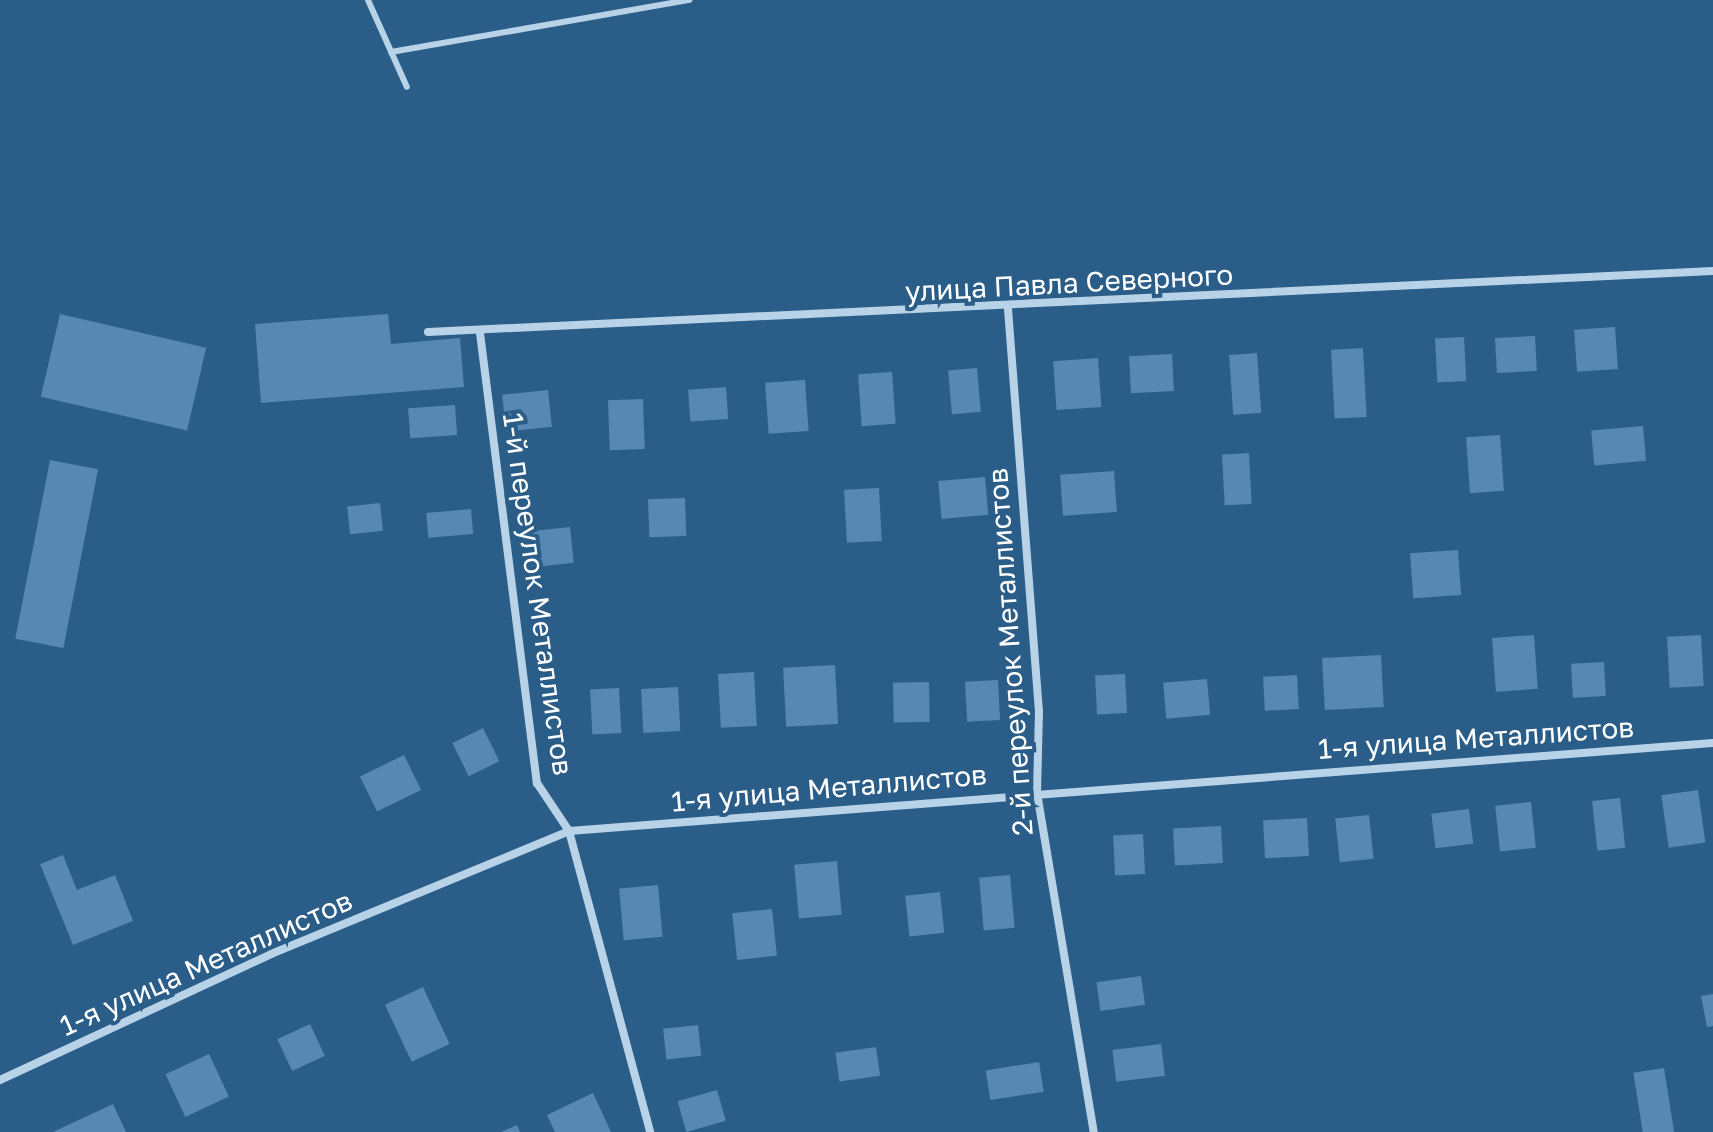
<!DOCTYPE html>
<meta charset="utf-8">
<style>
body{margin:0}
#map{position:relative;width:1713px;height:1132px;overflow:hidden;background:#2b5d89;font-family:"Golos Text",sans-serif}
div>[style]{position:absolute}
[style*='--x']{left:calc(var(--x)*1px);top:calc(var(--y)*1px);width:calc(var(--w)*1px);rotate:calc(var(--a)*1deg)}
.building>*{inset:0;background:#5788b2;transform-origin:0 0}
.service>*{height:6px;margin:-3px;padding:0 3px;transform-origin:3px;border-radius:3px;background:#b8d3e8}
.minor>*{height:8px;margin:-4px;padding:0 4px;transform-origin:4px;border-radius:4px;background:#b8d3e8}
span{translate:-50% -50%;white-space:nowrap;text-align:center;line-height:1.15;-webkit-text-stroke:8px #2b5d89;paint-order:stroke}
.street-label{font-size:28px;color:#fff}
</style>
<div id="map">
<div class="building">
<div style="left:60px;top:314px;width:150px;height:85px;rotate:13deg"></div>
<div style="clip-path:polygon(388px 314px,391px 344px,460px 338px,464px 387px,261px 403px,255px 324px)"></div>
<div style="left:1615px;top:327px;width:42px;height:41px;rotate:86deg"></div>
<div style="left:1535px;top:336px;width:35px;height:40px;rotate:87deg"></div>
<div style="left:1464px;top:337px;width:44px;height:29px;rotate:87deg"></div>
<div style="left:1363px;top:348px;width:69px;height:32px;rotate:87deg"></div>
<div style="left:1257px;top:353px;width:60px;height:28px;rotate:86deg"></div>
<div style="left:1172px;top:354px;width:37px;height:43px;rotate:87deg"></div>
<div style="left:1098px;top:358px;width:49px;height:45px;rotate:86deg"></div>
<div style="left:977px;top:368px;width:44px;height:29px;rotate:85deg"></div>
<div style="left:892px;top:372px;width:52px;height:34px;rotate:86deg"></div>
<div style="left:805px;top:380px;width:51px;height:40px;rotate:86deg"></div>
<div style="left:726px;top:387px;width:32px;height:38px;rotate:86deg"></div>
<div style="left:548px;top:390px;width:37px;height:46px;rotate:84deg"></div>
<div style="left:643px;top:399px;width:50px;height:35px;rotate:88deg"></div>
<div style="left:455px;top:405px;width:30px;height:47px;rotate:86deg"></div>
<div style="left:1643px;top:426px;width:35px;height:52px;rotate:85deg"></div>
<div style="left:1500px;top:435px;width:56px;height:34px;rotate:86deg"></div>
<div style="left:1249px;top:453px;width:51px;height:27px;rotate:87deg"></div>
<div style="left:50px;top:460px;width:49px;height:182px;rotate:11deg"></div>
<div style="left:1114px;top:471px;width:41px;height:54px;rotate:86deg"></div>
<div style="left:985px;top:477px;width:38px;height:47px;rotate:85deg"></div>
<div style="left:879px;top:488px;width:53px;height:35px;rotate:87deg"></div>
<div style="left:685px;top:498px;width:38px;height:37px;rotate:88deg"></div>
<div style="left:380px;top:503px;width:28px;height:33px;rotate:84deg"></div>
<div style="left:471px;top:509px;width:25px;height:45px;rotate:85deg"></div>
<div style="left:570px;top:527px;width:36px;height:42px;rotate:84deg"></div>
<div style="left:1458px;top:550px;width:45px;height:48px;rotate:86deg"></div>
<div style="left:1534px;top:635px;width:54px;height:42px;rotate:86deg"></div>
<div style="left:1701px;top:635px;width:51px;height:34px;rotate:87deg"></div>
<div style="left:1381px;top:655px;width:52px;height:59px;rotate:87deg"></div>
<div style="left:1604px;top:662px;width:34px;height:33px;rotate:87deg"></div>
<div style="left:835px;top:665px;width:59px;height:52px;rotate:87deg"></div>
<div style="left:754px;top:672px;width:54px;height:36px;rotate:87deg"></div>
<div style="left:1125px;top:674px;width:39px;height:30px;rotate:87deg"></div>
<div style="left:1297px;top:675px;width:34px;height:34px;rotate:87deg"></div>
<div style="left:1207px;top:679px;width:36px;height:44px;rotate:85deg"></div>
<div style="left:998px;top:680px;width:40px;height:33px;rotate:87deg"></div>
<div style="left:929px;top:682px;width:40px;height:36px;rotate:89deg"></div>
<div style="left:678px;top:687px;width:44px;height:37px;rotate:87deg"></div>
<div style="left:619px;top:688px;width:45px;height:29px;rotate:87deg"></div>
<div style="left:483px;top:728px;width:37px;height:34px;rotate:64deg"></div>
<div style="left:404px;top:755px;width:39px;height:49px;rotate:64deg"></div>
<div style="left:1698px;top:790px;width:53px;height:37px;rotate:82deg"></div>
<div style="left:1620px;top:798px;width:50px;height:28px;rotate:84deg"></div>
<div style="left:1531px;top:802px;width:46px;height:36px;rotate:84deg"></div>
<div style="left:1469px;top:809px;width:35px;height:38px;rotate:83deg"></div>
<div style="left:1369px;top:815px;width:44px;height:34px;rotate:84deg"></div>
<div style="left:1307px;top:818px;width:38px;height:44px;rotate:87deg"></div>
<div style="left:1221px;top:826px;width:37px;height:48px;rotate:87deg"></div>
<div style="left:1143px;top:834px;width:40px;height:30px;rotate:87deg"></div>
<div style="clip-path:polygon(63px 855px,77px 890px,115px 875px,133px 921px,73px 945px,40px 864px)"></div>
<div style="left:837px;top:861px;width:54px;height:43px;rotate:85deg"></div>
<div style="left:1010px;top:875px;width:53px;height:31px;rotate:85deg"></div>
<div style="left:658px;top:885px;width:52px;height:39px;rotate:85deg"></div>
<div style="left:940px;top:892px;width:41px;height:35px;rotate:84deg"></div>
<div style="left:772px;top:909px;width:47px;height:40px;rotate:84deg"></div>
<div style="left:1141px;top:976px;width:29px;height:45px;rotate:82deg"></div>
<div style="left:423px;top:987px;width:63px;height:42px;rotate:65deg"></div>
<div style="clip-path:polygon(1713px 994px,1713px 1026px,1707px 1027px,1701px 996px)"></div>
<div style="left:310px;top:1024px;width:35px;height:36px;rotate:65deg"></div>
<div style="left:698px;top:1025px;width:31px;height:35px;rotate:84deg"></div>
<div style="left:1161px;top:1044px;width:32px;height:49px;rotate:83deg"></div>
<div style="left:876px;top:1047px;width:29px;height:41px;rotate:82deg"></div>
<div style="left:209px;top:1054px;width:47px;height:48px;rotate:65deg"></div>
<div style="left:1039px;top:1062px;width:30px;height:54px;rotate:81deg"></div>
<div style="left:1664px;top:1068px;width:65px;height:31px;rotate:81deg"></div>
<div style="left:717px;top:1090px;width:32px;height:41px;rotate:74deg"></div>
<div style="clip-path:polygon(593px 1093px,611px 1132px,555px 1132px,547px 1115px)"></div>
<div style="clip-path:polygon(113px 1104px,126px 1132px,53px 1132px)"></div>
<div style="clip-path:polygon(517px 1125px,520px 1132px,501px 1132px)"></div>
</div>
<div class="service">
<div style="--x:368;--y:0;--w:95;--a:65.9"></div>
<div style="--x:391;--y:52;--w:303;--a:-9.9"></div>
</div>
<div class="minor">
<div style="--x:1008;--y:309;--w:403;--a:85.6"></div>
<div style="--x:1039;--y:711;--w:82;--a:91.4"></div>
<div style="--x:1037;--y:793;--w:344;--a:80.5"></div>
<div style="--x:428;--y:332;--w:1286;--a:-2.72"></div>
<div style="--x:480;--y:333;--w:454;--a:82.8"></div>
<div style="--x:537;--y:783;--w:58;--a:56.3"></div>
<div style="--x:569;--y:831;--w:312;--a:74.9"></div>
<div style="--x:0;--y:1080;--w:299;--a:-24.9"></div>
<div style="--x:271;--y:954;--w:322;--a:-22.4"></div>
<div style="--x:569;--y:831;--w:1147;--a:-4.4"></div>
</div>
<div class="street-label">
<span style="left:1069px;top:283px;rotate:-3deg">улица Павла Северного</span>
<span style="left:538px;top:594px;rotate:82deg">1-й переулок Металлистов</span>
<span style="left:1010px;top:652px;rotate:-94deg">2-й переулок Металлистов</span>
<span style="left:1476px;top:738px;rotate:-4deg">1-я улица Металлистов</span>
<span style="left:829px;top:788px;rotate:-5deg">1-я улица Металлистов</span>
<span style="left:206px;top:963px;rotate:-24deg">1-я улица Металлистов</span>
</div>
</div>
